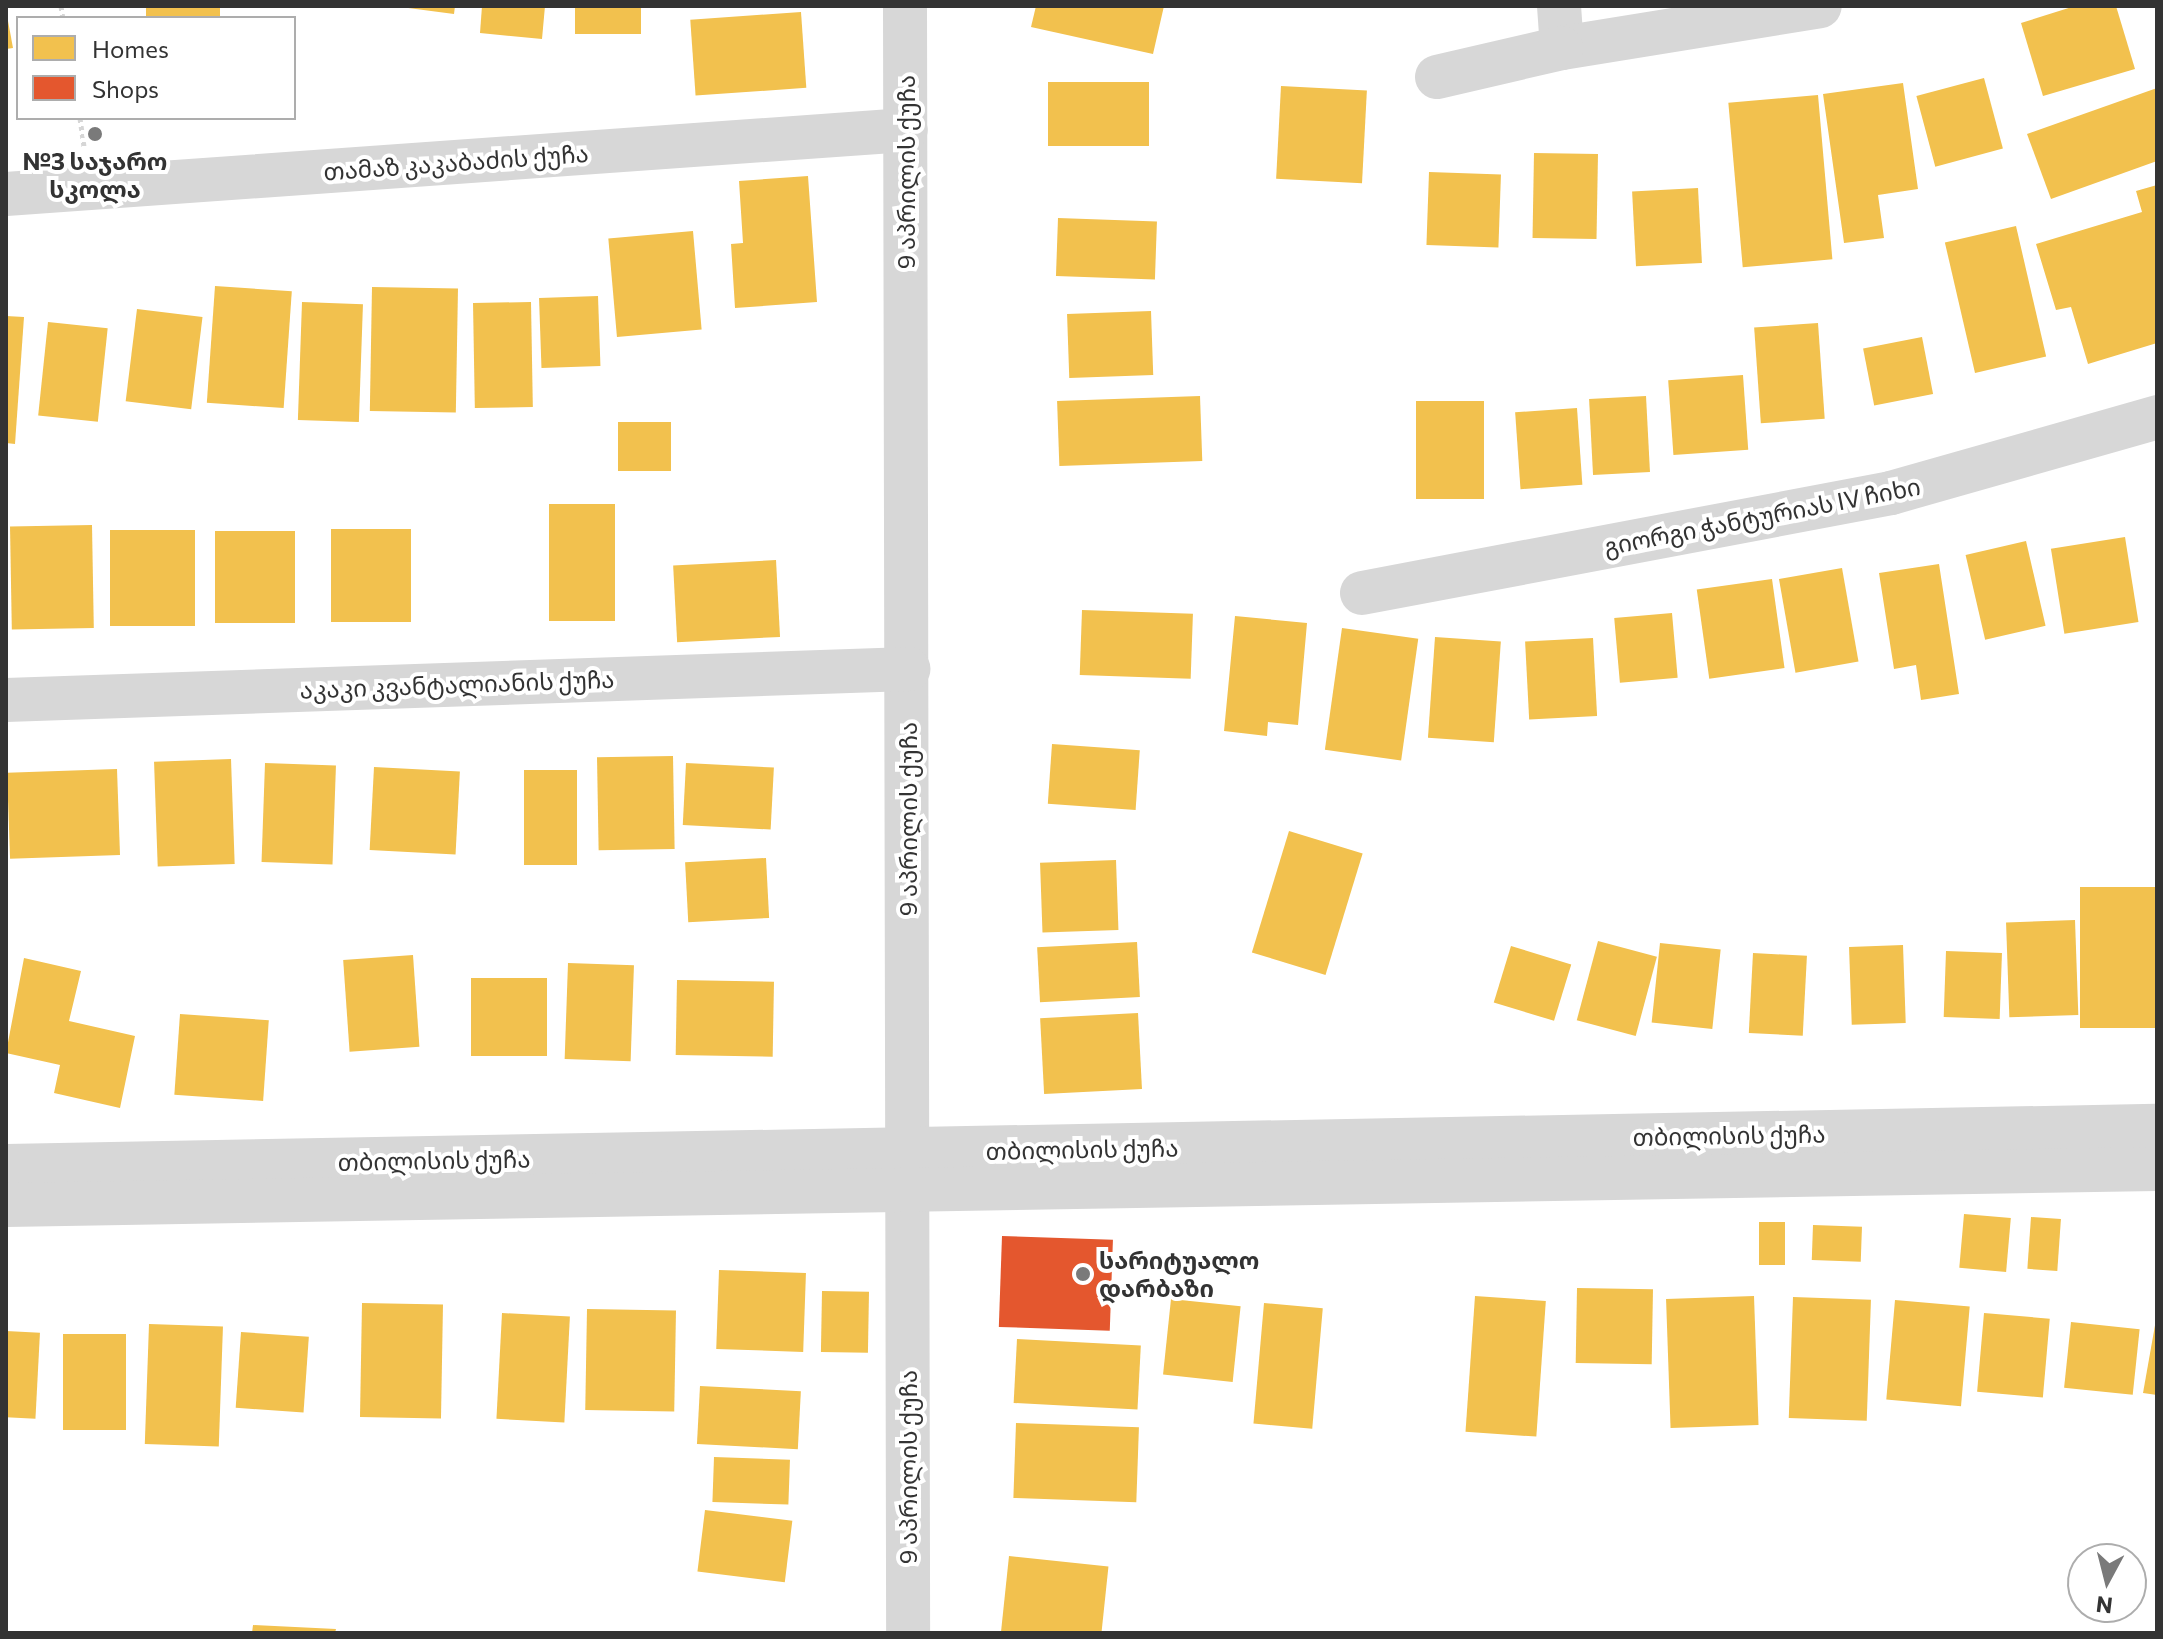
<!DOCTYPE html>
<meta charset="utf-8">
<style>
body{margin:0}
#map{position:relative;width:2163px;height:1639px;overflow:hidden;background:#fff;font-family:Commissioner,"Noto Sans Georgian",sans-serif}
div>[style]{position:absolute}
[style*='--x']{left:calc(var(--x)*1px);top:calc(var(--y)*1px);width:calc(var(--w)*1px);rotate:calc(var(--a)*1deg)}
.homes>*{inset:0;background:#f2c14e;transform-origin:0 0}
.shops>*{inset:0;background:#e4572e;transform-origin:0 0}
.path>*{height:5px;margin-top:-2.5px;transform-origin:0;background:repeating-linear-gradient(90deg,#d6d6d6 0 4px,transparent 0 8px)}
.minor>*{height:44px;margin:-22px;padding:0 22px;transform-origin:22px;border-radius:22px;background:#d7d7d7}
.dots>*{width:22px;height:22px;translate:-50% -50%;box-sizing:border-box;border:4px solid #fff;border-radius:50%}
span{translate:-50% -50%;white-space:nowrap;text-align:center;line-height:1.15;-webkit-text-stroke:8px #fff;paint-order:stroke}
.poi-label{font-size:24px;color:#333;font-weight:700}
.left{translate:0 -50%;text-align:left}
.street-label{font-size:24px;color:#333}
.frame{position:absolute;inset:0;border:8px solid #333;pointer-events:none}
.legend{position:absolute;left:16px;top:16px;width:280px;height:104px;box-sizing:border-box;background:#fff;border:2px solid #adadad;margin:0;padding:10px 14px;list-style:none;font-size:24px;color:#333}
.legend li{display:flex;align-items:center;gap:16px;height:40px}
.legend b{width:40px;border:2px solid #adadad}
.north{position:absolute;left:2067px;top:1543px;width:80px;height:80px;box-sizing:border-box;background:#fff;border:2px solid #adadad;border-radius:50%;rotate:187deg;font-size:22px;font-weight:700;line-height:32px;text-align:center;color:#333}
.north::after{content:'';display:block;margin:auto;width:28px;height:36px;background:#7a7a7a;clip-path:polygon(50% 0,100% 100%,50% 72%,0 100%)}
</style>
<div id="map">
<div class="homes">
<div style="left:146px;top:6px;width:74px;height:12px"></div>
<div style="clip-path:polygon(393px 6px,455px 6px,454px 14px)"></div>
<div style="clip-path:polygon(482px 6px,545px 6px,542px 39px,480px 33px)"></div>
<div style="left:575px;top:6px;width:66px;height:28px"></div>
<div style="clip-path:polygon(1036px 6px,1164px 6px,1153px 54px,1031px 27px)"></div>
<div style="clip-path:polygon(2075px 6px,2116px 6px,2135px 69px,2043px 96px,2021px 23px)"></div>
<div style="clip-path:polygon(6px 10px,13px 48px,6px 49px)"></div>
<div style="left:801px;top:12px;width:76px;height:111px;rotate:86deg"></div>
<div style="left:1984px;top:78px;width:73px;height:70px;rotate:75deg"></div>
<div style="left:1149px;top:82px;width:64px;height:101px;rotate:90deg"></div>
<div style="clip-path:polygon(1903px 83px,1918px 189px,1878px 195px,1884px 238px,1844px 243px,1823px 94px)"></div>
<div style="left:1281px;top:86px;width:86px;height:93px;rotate:3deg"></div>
<div style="clip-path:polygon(2157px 88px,2157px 161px,2051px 199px,2027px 134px)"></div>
<div style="left:1818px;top:95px;width:165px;height:90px;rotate:85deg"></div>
<div style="left:1534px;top:153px;width:64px;height:85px;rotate:1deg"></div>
<div style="left:1429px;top:172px;width:72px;height:73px;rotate:2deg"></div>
<div style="clip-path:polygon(808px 176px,817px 302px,735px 308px,731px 244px,743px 243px,739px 181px)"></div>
<div style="clip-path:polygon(2157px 185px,2157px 343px,2088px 364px,2071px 307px,2056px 310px,2036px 244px,2142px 212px,2136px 191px)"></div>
<div style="left:1698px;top:188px;width:75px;height:66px;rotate:87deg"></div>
<div style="left:1058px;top:218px;width:99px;height:58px;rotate:2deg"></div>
<div style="left:2016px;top:226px;width:134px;height:73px;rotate:77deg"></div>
<div style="left:693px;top:231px;width:99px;height:85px;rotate:85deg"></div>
<div style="left:215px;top:286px;width:77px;height:117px;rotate:4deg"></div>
<div style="left:372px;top:287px;width:86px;height:124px;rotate:1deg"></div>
<div style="left:598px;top:296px;width:70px;height:59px;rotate:88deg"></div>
<div style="left:302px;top:302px;width:61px;height:118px;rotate:2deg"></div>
<div style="left:531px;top:302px;width:105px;height:58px;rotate:89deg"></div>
<div style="left:137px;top:309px;width:66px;height:93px;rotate:7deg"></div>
<div style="left:1151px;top:311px;width:64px;height:84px;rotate:88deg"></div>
<div style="clip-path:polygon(6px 316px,24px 317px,15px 444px,6px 443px)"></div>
<div style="left:48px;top:322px;width:60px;height:94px;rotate:6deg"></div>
<div style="left:1818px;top:323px;width:96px;height:64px;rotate:86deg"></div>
<div style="left:1922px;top:337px;width:58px;height:60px;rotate:79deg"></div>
<div style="left:1743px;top:375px;width:75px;height:75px;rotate:86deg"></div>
<div style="left:1200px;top:396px;width:65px;height:143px;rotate:88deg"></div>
<div style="left:1646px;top:396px;width:76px;height:57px;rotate:87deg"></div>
<div style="left:1416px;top:401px;width:68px;height:98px"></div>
<div style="left:1577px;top:408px;width:77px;height:62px;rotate:86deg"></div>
<div style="left:618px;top:422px;width:53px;height:49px"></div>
<div style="left:549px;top:504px;width:66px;height:117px"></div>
<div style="left:92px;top:525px;width:103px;height:82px;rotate:89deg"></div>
<div style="left:331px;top:529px;width:80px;height:93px"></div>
<div style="left:195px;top:530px;width:96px;height:85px;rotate:90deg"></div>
<div style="left:215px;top:531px;width:80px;height:92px"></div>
<div style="left:2125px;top:537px;width:86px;height:75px;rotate:81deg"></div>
<div style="left:2026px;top:541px;width:87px;height:62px;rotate:77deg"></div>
<div style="left:776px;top:560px;width:77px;height:103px;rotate:87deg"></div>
<div style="clip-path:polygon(1939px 564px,1959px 694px,1921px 700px,1916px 665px,1894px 669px,1879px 573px)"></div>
<div style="left:1842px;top:568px;width:95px;height:64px;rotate:80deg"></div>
<div style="left:1772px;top:579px;width:90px;height:76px;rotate:82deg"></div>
<div style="left:1082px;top:610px;width:111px;height:65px;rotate:2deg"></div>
<div style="left:1672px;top:613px;width:65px;height:58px;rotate:85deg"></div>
<div style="clip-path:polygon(1235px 616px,1307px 623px,1298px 725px,1268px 722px,1267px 736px,1224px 731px)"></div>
<div style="left:1342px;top:628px;width:77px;height:123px;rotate:8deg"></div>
<div style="left:1435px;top:637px;width:66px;height:101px;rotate:4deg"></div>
<div style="left:1593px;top:638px;width:78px;height:68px;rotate:87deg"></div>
<div style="left:1052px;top:744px;width:88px;height:60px;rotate:4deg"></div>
<div style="left:673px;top:756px;width:93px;height:76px;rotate:89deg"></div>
<div style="left:231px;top:759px;width:105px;height:77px;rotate:88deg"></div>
<div style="left:265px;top:763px;width:71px;height:99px;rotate:2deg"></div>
<div style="left:686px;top:763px;width:88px;height:62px;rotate:3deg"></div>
<div style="left:374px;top:767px;width:86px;height:83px;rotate:3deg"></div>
<div style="left:117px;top:769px;width:86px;height:110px;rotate:88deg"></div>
<div style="left:524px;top:770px;width:53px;height:95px"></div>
<div style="left:1289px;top:831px;width:77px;height:127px;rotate:17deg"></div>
<div style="left:766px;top:858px;width:60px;height:81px;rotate:87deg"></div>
<div style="left:1116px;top:860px;width:70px;height:76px;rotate:88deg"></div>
<div style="left:2157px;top:887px;width:141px;height:77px;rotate:90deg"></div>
<div style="left:2075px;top:920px;width:95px;height:69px;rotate:88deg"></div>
<div style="left:1598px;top:941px;width:61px;height:82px;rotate:15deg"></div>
<div style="left:1137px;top:942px;width:55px;height:100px;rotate:87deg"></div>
<div style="left:1660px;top:943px;width:61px;height:80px;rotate:6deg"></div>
<div style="left:1903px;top:945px;width:78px;height:54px;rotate:88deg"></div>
<div style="left:1511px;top:946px;width:63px;height:59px;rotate:17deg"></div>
<div style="left:1946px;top:951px;width:56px;height:66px;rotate:2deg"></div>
<div style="left:1753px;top:953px;width:54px;height:80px;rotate:3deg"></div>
<div style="left:413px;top:955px;width:92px;height:70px;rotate:86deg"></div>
<div style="clip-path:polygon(24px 958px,81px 971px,69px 1021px,135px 1036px,120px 1108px,54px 1093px,60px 1065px,6px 1053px)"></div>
<div style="left:568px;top:963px;width:66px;height:96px;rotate:2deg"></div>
<div style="left:471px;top:978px;width:76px;height:78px"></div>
<div style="left:677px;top:980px;width:97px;height:75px;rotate:1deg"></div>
<div style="left:1138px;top:1013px;width:76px;height:98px;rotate:87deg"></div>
<div style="left:180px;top:1014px;width:89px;height:81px;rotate:4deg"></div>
<div style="left:1964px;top:1214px;width:47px;height:54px;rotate:5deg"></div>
<div style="left:2031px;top:1217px;width:30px;height:52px;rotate:4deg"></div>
<div style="left:1759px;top:1222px;width:26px;height:43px"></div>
<div style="left:1813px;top:1225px;width:49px;height:35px;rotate:2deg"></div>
<div style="left:719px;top:1270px;width:87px;height:79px;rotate:2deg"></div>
<div style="left:1577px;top:1288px;width:76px;height:75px;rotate:1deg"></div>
<div style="left:822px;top:1291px;width:47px;height:61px;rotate:1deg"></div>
<div style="left:1475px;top:1296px;width:71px;height:136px;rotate:4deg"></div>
<div style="left:1754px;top:1296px;width:129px;height:88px;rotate:88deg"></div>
<div style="left:1793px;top:1297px;width:78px;height:121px;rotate:2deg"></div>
<div style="left:1171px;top:1299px;width:70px;height:76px;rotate:6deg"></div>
<div style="left:1895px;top:1300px;width:75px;height:100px;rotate:5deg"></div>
<div style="left:362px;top:1303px;width:81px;height:114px;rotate:1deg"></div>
<div style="left:1264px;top:1303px;width:59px;height:121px;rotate:5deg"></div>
<div style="left:587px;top:1309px;width:89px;height:101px;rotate:1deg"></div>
<div style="left:502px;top:1313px;width:68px;height:106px;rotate:3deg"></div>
<div style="left:1984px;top:1313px;width:66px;height:79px;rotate:5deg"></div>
<div style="clip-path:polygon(2157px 1314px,2157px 1395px,2143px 1393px)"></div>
<div style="left:2071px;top:1322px;width:69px;height:66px;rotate:6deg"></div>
<div style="left:149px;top:1324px;width:74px;height:120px;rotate:2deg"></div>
<div style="left:6px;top:1331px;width:34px;height:86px;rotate:3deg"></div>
<div style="left:241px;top:1332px;width:68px;height:76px;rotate:4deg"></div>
<div style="left:63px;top:1334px;width:63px;height:96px"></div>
<div style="left:1017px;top:1339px;width:124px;height:64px;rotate:3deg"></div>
<div style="left:700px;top:1386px;width:101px;height:58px;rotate:3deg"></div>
<div style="left:1016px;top:1423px;width:123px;height:75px;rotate:2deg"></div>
<div style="left:714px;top:1457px;width:76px;height:45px;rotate:2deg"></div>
<div style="left:705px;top:1510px;width:88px;height:62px;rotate:7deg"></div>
<div style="left:1009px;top:1556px;width:100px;height:77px;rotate:6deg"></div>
<div style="clip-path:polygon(253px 1625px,336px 1629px,335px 1633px,252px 1633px)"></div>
</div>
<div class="shops">
<div style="left:1002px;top:1236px;width:111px;height:91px;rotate:2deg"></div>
</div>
<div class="path">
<div style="--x:61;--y:6;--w:12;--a:81"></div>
<div style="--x:80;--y:118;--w:30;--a:82"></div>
</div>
<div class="minor">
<div style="--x:905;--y:6;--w:1627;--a:89.89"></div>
<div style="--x:1559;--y:6;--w:42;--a:85.9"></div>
<div style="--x:1562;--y:48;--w:261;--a:-9.2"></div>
<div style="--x:1437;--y:77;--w:128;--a:-13.1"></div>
<div style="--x:6;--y:194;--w:902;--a:-4.07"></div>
<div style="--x:1362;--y:593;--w:538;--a:-10.7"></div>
<div style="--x:1891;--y:493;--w:277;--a:-15.9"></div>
<div style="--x:6;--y:700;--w:903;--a:-1.97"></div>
<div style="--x:6;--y:1166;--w:2151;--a:-1.07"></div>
<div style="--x:6;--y:1205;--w:2151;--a:-0.96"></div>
</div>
<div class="dots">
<div style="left:95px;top:134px;background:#7a7a7a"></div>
<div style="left:1083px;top:1274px;background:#7a7a7a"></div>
</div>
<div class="poi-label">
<span style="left:95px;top:175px">№3 საჯარო<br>სკოლა</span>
<span class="left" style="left:1099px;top:1274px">სარიტუალო<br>დარბაზი</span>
</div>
<div class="street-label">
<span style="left:456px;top:162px;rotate:-4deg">თამაზ კაკაბაძის ქუჩა</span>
<span style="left:906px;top:172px;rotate:-90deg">9 აპრილის ქუჩა</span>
<span style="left:1762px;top:516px;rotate:-11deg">გიორგი ჭანტურიას IV ჩიხი</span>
<span style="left:457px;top:684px;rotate:-2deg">აკაკი კვანტალიანის ქუჩა</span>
<span style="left:908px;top:819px;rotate:-90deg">9 აპრილის ქუჩა</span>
<span style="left:1729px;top:1135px;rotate:-1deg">თბილისის ქუჩა</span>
<span style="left:1082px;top:1149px;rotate:-1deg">თბილისის ქუჩა</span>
<span style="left:434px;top:1160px;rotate:-1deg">თბილისის ქუჩა</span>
<span style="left:908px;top:1467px;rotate:-90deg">9 აპრილის ქუჩა</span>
</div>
<div class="frame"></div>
<ul class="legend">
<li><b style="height:22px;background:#f2c14e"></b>Homes</li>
<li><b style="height:22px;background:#e4572e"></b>Shops</li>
</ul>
<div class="north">N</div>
</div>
